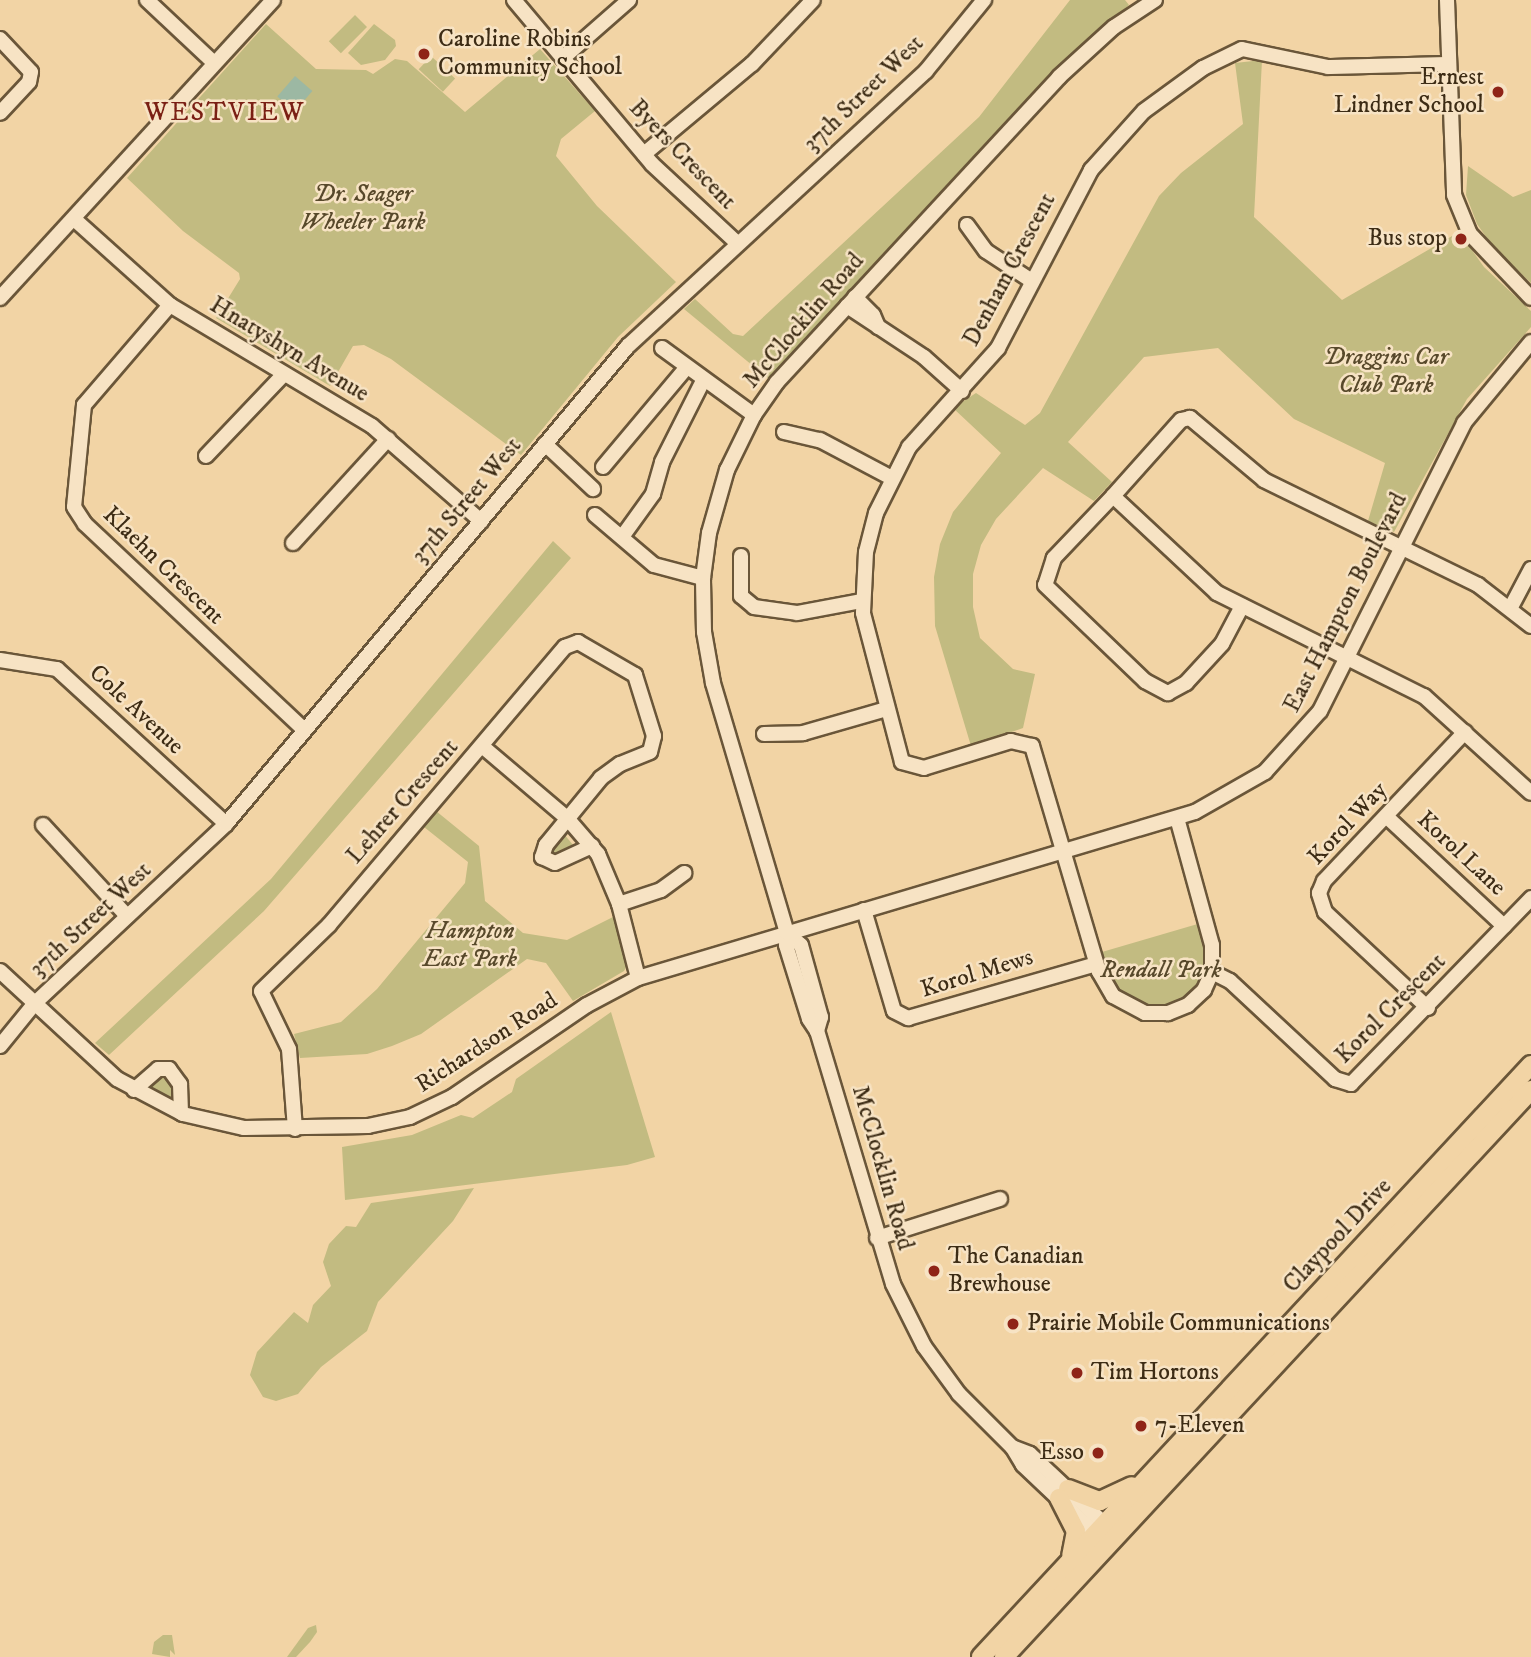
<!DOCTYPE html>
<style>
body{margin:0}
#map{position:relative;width:1531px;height:1657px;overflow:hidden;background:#f2d4a5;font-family:"IM FELL DW Pica",serif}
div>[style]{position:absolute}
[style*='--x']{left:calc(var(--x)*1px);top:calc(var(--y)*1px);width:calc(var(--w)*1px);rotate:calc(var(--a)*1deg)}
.green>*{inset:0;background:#c2bb81;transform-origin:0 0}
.water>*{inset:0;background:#9cb8a3;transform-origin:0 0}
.roads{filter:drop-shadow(2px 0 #6a5639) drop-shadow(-2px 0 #6a5639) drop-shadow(0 2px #6a5639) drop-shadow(0 -2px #6a5639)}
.minor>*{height:14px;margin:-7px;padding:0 7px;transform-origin:7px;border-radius:7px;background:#f7e3c4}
.major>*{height:18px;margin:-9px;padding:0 9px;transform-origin:9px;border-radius:9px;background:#f2d4a5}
.dots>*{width:19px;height:19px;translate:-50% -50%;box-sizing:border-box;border:4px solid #f7e3c4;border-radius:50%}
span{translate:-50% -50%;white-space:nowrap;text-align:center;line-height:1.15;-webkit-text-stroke:5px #f7e3c4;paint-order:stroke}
.poi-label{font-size:24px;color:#3d2c15}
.left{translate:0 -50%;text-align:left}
.right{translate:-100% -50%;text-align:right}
.street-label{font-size:24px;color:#3d2c15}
.park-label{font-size:24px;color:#58492b;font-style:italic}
.neighbourhood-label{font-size:26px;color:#7a1f14;letter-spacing:2px}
</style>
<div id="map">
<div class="green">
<div style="clip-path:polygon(1070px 0,1125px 0,1129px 5px,1055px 71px,769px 379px,684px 309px,695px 299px,733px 334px,743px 336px,979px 117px)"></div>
<div style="left:355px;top:15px;width:17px;height:37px;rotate:45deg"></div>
<div style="clip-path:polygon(266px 24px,316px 69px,366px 70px,373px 74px,395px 59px,407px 61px,465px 112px,540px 49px,595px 111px,561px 139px,556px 156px,597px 206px,676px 282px,618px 337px,521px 455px,391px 359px,364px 345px,353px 346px,330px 386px,216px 318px,240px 279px,239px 273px,183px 231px,127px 178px)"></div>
<div style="clip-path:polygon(374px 24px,395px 40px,396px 46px,385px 60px,361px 65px,348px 53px)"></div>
<div style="left:431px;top:56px;width:33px;height:18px;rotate:43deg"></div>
<div style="clip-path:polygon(1262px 60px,1254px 217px,1342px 300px,1459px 232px,1484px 267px,1531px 311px,1531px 327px,1467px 399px,1394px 532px,1368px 521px,1385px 463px,1294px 419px,1218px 348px,1144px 357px,1068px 442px,1112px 482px,1094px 501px,1043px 468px,996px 519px,981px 545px,973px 574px,973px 607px,980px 638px,1013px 669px,1035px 674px,1023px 728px,971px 746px,935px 626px,934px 577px,940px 544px,953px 512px,1001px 453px,953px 408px,976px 393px,1025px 425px,1040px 413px,1159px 196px,1181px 173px,1243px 124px,1235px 63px)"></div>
<div style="clip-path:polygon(1468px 166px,1513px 197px,1531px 190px,1531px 283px,1494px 248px,1477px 224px,1466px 195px)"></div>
<div style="clip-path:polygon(553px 541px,571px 558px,264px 911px,109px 1055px,95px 1043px,271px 879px)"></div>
<div style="clip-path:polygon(436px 811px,479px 846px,485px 901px,523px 933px,567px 940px,613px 917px,628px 964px,624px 971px,573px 1001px,546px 963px,527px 959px,421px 1034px,392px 1046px,367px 1054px,300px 1058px,294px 1034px,341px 1022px,377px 989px,465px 883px,468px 862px,424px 827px)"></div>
<div style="clip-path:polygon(564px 834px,573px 845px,550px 855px,549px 850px)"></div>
<div style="clip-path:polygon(1201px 923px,1208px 959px,1201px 980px,1189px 995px,1162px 1007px,1144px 1006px,1119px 992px,1102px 952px)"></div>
<div style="clip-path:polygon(611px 1012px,655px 1157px,627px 1165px,345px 1200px,342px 1147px,412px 1135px,461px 1115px,473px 1118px,512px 1092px,516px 1079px)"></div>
<div style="clip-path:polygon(159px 1076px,166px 1076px,174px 1084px,171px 1100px,148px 1088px)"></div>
<div style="clip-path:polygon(474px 1188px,453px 1221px,378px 1302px,367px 1331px,321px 1367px,298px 1394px,276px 1401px,263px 1397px,250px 1375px,257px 1352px,294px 1312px,308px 1323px,313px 1305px,331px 1286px,323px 1262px,329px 1244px,346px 1226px,356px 1227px,371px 1203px)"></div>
<div style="clip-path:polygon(316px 1625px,317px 1632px,310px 1642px,296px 1657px,287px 1657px,308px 1628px)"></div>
<div style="clip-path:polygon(163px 1635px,172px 1635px,175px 1655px,170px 1650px,170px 1657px,152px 1654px,154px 1642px)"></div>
</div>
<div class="water">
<div style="left:295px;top:76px;width:23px;height:27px;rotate:41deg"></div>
</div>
<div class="roads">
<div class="minor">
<div style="--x:147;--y:0;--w:92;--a:43.2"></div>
<div style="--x:514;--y:0;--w:214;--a:49.9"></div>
<div style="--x:652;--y:164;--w:116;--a:42.9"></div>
<div style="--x:1447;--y:0;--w:195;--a:87.9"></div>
<div style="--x:1454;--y:195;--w:42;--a:67.7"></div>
<div style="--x:1470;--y:234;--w:88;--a:46.4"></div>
<div style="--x:0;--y:39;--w:45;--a:46.8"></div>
<div style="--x:31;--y:72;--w:10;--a:101"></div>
<div style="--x:29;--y:82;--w:42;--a:133.1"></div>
<div style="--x:563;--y:58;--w:88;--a:-41.3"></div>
<div style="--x:644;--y:154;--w:141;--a:-39.8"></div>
<div style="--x:752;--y:64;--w:88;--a:-46.4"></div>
<div style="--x:74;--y:219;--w:129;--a:41.9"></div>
<div style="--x:170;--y:305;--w:235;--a:30.9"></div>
<div style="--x:372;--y:426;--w:145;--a:41.1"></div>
<div style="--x:967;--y:225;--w:32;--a:54"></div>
<div style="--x:986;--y:251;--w:55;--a:33.1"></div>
<div style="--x:855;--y:297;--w:25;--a:45"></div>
<div style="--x:873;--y:315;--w:13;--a:67"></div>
<div style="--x:0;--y:298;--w:404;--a:-47.5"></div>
<div style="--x:170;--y:305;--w:132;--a:130.7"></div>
<div style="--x:84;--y:405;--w:102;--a:95.6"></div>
<div style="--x:74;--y:507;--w:20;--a:57"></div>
<div style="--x:85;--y:524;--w:301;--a:43.2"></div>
<div style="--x:847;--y:306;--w:92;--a:33.5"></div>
<div style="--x:924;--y:357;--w:51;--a:41.8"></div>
<div style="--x:662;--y:348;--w:114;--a:36.1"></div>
<div style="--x:784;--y:432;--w:37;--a:13"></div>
<div style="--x:820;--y:440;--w:79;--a:27.9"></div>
<div style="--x:545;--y:444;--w:66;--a:43.2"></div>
<div style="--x:206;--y:456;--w:113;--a:-46.4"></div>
<div style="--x:603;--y:467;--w:129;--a:-50"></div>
<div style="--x:1113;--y:496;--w:86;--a:133.6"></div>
<div style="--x:1054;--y:558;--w:28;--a:108"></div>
<div style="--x:1045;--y:585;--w:139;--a:43.8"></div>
<div style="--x:1145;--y:681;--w:26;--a:28"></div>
<div style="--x:1168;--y:693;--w:21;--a:-29"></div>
<div style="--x:1186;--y:683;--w:53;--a:-47.3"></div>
<div style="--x:1222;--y:644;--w:43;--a:-62.2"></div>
<div style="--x:595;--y:515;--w:77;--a:40.3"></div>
<div style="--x:654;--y:565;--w:51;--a:14.9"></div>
<div style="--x:622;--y:537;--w:53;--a:-54.2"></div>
<div style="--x:653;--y:494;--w:33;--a:-74"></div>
<div style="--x:662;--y:462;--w:91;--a:-63.2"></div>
<div style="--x:293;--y:543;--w:141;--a:-47.6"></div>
<div style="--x:741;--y:556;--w:40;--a:90"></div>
<div style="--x:741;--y:596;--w:17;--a:40"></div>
<div style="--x:754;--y:607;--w:43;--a:7.9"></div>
<div style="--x:797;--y:613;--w:66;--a:-10.5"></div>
<div style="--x:1511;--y:607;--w:43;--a:-62.2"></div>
<div style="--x:1531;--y:626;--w:67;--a:-142.3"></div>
<div style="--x:1478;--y:585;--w:238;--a:-153.9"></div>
<div style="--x:1264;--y:480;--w:97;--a:-140"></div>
<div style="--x:1190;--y:418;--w:9;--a:167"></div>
<div style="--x:1181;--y:420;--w:102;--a:131.8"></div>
<div style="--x:1113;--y:496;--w:142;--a:43"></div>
<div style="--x:1217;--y:593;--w:231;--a:26.5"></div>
<div style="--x:1424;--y:696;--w:144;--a:42.2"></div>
<div style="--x:0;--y:660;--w:58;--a:9"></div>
<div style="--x:57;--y:669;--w:229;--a:42.5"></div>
<div style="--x:764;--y:734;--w:39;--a:-1"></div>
<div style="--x:803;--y:733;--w:86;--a:-16.1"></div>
<div style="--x:482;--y:746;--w:111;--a:40.3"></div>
<div style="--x:567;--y:818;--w:48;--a:49.3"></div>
<div style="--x:598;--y:854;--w:54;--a:67.2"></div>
<div style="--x:619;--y:904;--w:76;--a:75.6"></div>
<div style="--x:1387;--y:817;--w:160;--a:43"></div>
<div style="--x:1177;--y:818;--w:132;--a:74.6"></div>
<div style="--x:1212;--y:945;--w:27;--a:90"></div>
<div style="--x:1212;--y:972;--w:20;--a:114"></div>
<div style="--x:1204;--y:990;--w:22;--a:137"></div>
<div style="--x:1188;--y:1005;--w:22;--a:158"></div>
<div style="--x:1168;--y:1013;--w:23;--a:180"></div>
<div style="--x:1145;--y:1013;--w:36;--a:-152"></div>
<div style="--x:1113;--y:996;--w:28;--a:-120"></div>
<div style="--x:1099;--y:972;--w:236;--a:-106.5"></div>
<div style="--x:1032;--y:746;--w:22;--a:-167"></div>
<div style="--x:1011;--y:741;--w:91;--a:162.8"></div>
<div style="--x:924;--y:768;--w:23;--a:-165"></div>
<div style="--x:902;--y:762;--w:154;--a:-104.7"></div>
<div style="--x:863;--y:613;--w:61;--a:-87.2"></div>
<div style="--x:866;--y:552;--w:40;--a:-75.6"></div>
<div style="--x:876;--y:513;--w:74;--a:-63.4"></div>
<div style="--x:909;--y:447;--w:133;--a:-48"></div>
<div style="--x:998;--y:348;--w:201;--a:-62.4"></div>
<div style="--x:1091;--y:170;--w:79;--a:-48.1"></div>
<div style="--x:1144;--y:111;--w:73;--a:-36.1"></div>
<div style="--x:1203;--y:68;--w:43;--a:-26"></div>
<div style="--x:1242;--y:49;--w:88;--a:11.8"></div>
<div style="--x:1328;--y:67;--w:121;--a:-1.4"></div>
<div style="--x:43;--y:825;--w:124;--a:47.3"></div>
<div style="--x:619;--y:904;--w:44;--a:-18.4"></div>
<div style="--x:661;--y:890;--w:29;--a:-36"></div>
<div style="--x:864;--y:910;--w:105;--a:73.5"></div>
<div style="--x:894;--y:1011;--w:16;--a:27"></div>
<div style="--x:908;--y:1018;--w:196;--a:-16"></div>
<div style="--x:787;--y:933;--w:18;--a:41"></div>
<div style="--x:801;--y:945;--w:75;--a:74.5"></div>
<div style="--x:821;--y:1017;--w:15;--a:106"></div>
<div style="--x:0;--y:971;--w:159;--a:42.7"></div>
<div style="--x:117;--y:1079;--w:75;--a:27.9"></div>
<div style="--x:183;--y:1114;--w:63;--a:12.9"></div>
<div style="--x:244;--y:1128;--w:124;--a:-0.9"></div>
<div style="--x:368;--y:1126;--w:43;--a:-12.1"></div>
<div style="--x:410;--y:1117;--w:47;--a:-25.5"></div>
<div style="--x:452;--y:1097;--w:163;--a:-34.3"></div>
<div style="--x:587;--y:1005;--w:58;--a:-27.9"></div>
<div style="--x:638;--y:978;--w:581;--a:-16.6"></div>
<div style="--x:1195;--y:812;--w:81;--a:-29.7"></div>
<div style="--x:1265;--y:772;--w:82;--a:-48"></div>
<div style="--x:1320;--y:711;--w:322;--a:-63.4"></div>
<div style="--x:1464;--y:423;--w:105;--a:-50.4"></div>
<div style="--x:1212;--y:972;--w:20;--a:27"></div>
<div style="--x:1230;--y:981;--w:144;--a:43"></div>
<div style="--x:1335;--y:1079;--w:17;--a:17"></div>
<div style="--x:1351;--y:1084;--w:259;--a:-45.9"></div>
<div style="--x:1428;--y:1008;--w:141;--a:-137"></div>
<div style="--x:1325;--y:912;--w:20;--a:-108"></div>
<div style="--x:1319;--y:893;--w:13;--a:-67"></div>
<div style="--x:1324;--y:881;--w:205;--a:-46.6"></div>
<div style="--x:0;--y:1046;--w:55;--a:-50.9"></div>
<div style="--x:35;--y:1003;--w:262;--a:-43.1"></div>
<div style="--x:226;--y:824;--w:625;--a:-49.94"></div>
<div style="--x:628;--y:346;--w:405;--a:-42.7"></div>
<div style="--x:926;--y:71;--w:92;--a:-50.8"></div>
<div style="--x:134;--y:1090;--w:32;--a:-41"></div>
<div style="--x:158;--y:1069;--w:11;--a:0"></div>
<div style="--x:169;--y:1069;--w:19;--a:54"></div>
<div style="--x:180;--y:1084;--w:29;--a:88"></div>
<div style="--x:295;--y:1129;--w:80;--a:-94.3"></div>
<div style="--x:289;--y:1049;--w:64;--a:-115.8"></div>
<div style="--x:261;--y:991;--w:95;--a:-44.1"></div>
<div style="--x:329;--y:925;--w:365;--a:-49.7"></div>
<div style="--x:565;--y:647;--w:14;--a:-21"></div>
<div style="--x:578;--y:642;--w:66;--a:30.1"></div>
<div style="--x:635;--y:675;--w:64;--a:72.7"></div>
<div style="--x:654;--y:736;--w:16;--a:104"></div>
<div style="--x:650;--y:752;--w:32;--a:158"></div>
<div style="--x:620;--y:764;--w:24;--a:144"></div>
<div style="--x:601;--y:778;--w:87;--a:129.4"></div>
<div style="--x:546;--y:845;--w:13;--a:108"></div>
<div style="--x:542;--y:857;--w:14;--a:25"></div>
<div style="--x:555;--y:863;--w:41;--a:-24.7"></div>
<div style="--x:877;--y:1238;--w:129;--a:-17.6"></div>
<div style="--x:1012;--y:1447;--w:19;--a:21"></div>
<div style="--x:1030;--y:1454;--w:112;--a:43.2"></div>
<div style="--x:1101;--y:1539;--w:108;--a:-136.5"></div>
<div style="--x:1023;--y:1465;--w:21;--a:-121"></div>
<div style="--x:1012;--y:1447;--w:75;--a:-135"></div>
<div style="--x:959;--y:1394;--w:59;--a:-126.1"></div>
<div style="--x:924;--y:1346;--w:69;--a:-116.6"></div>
<div style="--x:893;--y:1284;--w:264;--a:-106.7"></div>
<div style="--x:817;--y:1031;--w:14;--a:-124"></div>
<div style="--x:809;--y:1019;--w:77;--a:-107.3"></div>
<div style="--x:786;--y:945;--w:12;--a:-85"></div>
<div style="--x:787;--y:933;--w:261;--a:-106.5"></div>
<div style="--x:713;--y:683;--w:52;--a:-100"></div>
<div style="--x:704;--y:632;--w:54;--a:-91.1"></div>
<div style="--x:703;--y:578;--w:45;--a:-82.4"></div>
<div style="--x:709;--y:533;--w:66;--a:-74.1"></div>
<div style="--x:727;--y:470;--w:61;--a:-63.9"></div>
<div style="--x:754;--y:415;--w:40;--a:-55.1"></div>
<div style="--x:777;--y:382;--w:415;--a:-47.2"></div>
<div style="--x:1059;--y:77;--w:74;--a:-42.3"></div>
<div style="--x:1114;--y:27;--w:49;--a:-33.4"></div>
</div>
<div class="major">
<div style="--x:1068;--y:1489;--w:34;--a:21"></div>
<div style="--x:1100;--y:1501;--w:35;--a:-25"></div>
<div style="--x:1059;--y:1498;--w:37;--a:63"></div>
<div style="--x:1076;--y:1531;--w:25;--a:101"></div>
<div style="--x:981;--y:1657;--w:808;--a:-47.11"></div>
<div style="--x:1004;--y:1657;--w:774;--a:-47.09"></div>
</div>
</div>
<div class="dots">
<div style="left:424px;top:54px;background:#8f2418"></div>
<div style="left:1498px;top:92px;background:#8f2418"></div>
<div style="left:1461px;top:239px;background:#8f2418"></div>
<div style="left:934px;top:1271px;background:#8f2418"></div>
<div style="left:1013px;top:1324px;background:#8f2418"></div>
<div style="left:1077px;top:1373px;background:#8f2418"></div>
<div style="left:1141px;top:1426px;background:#8f2418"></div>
<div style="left:1098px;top:1453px;background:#8f2418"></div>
</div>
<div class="poi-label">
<span class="left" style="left:438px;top:54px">Caroline Robins<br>Community School</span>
<span class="right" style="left:1484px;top:92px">Ernest<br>Lindner School</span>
<span class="right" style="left:1447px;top:239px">Bus stop</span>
<span class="left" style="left:948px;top:1271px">The Canadian<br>Brewhouse</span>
<span class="left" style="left:1027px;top:1324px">Prairie Mobile Communications</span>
<span class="left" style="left:1091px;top:1373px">Tim Hortons</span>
<span class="left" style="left:1155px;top:1426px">7-Eleven</span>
<span class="right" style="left:1084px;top:1453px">Esso</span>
</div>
<div class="street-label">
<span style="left:864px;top:94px;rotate:-44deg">37th Street West</span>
<span style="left:682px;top:155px;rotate:46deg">Byers Crescent</span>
<span style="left:1010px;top:270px;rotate:-62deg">Denham Crescent</span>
<span style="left:804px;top:321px;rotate:-49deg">McClocklin Road</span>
<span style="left:289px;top:350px;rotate:31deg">Hnatyshyn Avenue</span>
<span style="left:467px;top:501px;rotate:-50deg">37th Street West</span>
<span style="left:163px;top:566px;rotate:44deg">Klaehn Crescent</span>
<span style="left:1346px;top:603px;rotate:-63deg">East Hampton Boulevard</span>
<span style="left:136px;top:710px;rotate:43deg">Cole Avenue</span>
<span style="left:403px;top:802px;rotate:-49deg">Lehrer Crescent</span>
<span style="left:1348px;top:824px;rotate:-47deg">Korol Way</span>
<span style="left:1461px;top:854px;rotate:43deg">Korol Lane</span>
<span style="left:91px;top:920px;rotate:-43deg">37th Street West</span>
<span style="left:977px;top:974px;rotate:-17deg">Korol Mews</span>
<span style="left:1391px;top:1009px;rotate:-45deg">Korol Crescent</span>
<span style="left:487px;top:1043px;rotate:-33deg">Richardson Road</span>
<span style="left:882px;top:1168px;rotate:74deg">McClocklin Road</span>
<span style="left:1338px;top:1236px;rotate:-47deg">Claypool Drive</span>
</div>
<div class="park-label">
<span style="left:363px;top:209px">Dr. Seager<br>Wheeler Park</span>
<span style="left:1386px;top:372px">Draggins Car<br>Club Park</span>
<span style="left:470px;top:946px">Hampton<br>East Park</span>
<span style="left:1161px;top:971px">Rendall Park</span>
</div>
<div class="neighbourhood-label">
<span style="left:225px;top:113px">WESTVIEW</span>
</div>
</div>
